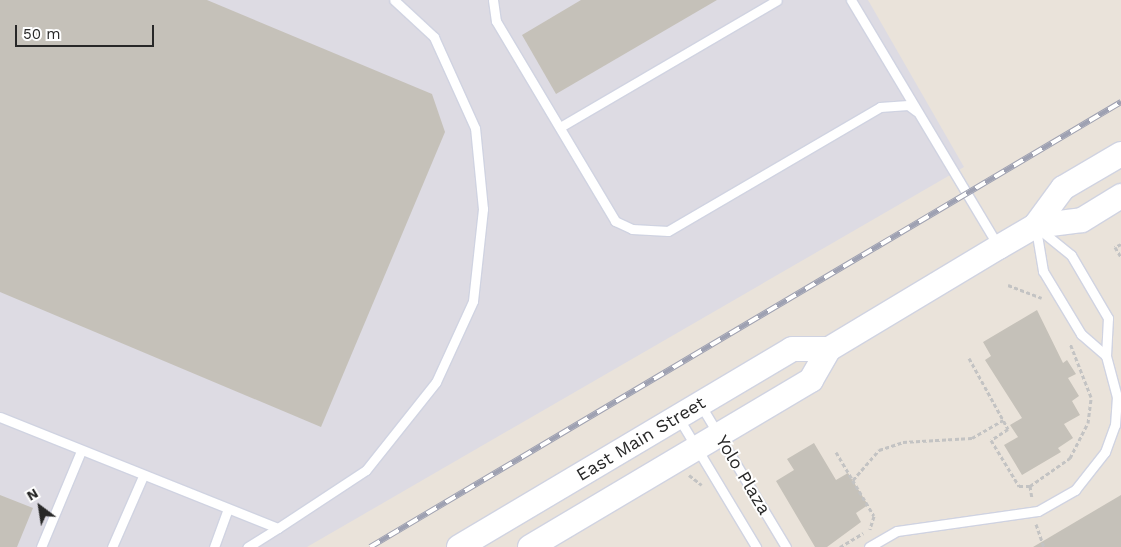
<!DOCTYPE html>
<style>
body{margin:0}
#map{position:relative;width:1121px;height:547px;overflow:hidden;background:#eae3da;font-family:"Work Sans",sans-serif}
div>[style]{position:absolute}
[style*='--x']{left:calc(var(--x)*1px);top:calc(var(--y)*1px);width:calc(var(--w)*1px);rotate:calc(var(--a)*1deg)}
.industrial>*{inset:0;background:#dddbe3}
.building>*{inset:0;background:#c5c1b9}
.path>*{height:3px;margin-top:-1.5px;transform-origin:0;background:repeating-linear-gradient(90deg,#c3c3c3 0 4px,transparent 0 6.5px)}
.roads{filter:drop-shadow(1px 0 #d0d3e1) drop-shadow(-1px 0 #d0d3e1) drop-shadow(0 1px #d0d3e1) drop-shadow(0 -1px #d0d3e1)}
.service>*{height:9px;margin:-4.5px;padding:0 4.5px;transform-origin:4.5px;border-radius:4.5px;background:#fff}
.secondary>*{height:24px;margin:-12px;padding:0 12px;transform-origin:12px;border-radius:12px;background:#fff}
.rail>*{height:5.5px;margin-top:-2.75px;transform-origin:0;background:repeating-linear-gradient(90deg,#fff 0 11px,#9ea1b2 0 22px);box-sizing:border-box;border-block:1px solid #9ea1b2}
span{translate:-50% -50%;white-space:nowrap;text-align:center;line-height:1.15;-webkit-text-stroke:4px #fff;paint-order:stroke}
.street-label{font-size:18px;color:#282828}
.north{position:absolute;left:15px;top:482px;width:50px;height:50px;-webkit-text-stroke:4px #fff;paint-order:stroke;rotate:329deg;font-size:14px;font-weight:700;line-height:20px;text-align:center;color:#282828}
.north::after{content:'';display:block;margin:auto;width:18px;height:22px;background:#282828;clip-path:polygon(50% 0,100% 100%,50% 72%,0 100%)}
.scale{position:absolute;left:15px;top:25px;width:139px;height:22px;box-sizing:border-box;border:2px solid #282828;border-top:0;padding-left:6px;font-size:15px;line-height:18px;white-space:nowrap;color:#282828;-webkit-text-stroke:4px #fff;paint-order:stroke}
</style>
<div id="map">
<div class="industrial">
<div style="clip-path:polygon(0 0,868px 0,964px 167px,307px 547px,0 547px)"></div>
</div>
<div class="building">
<div style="clip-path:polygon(0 0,207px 0,432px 94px,445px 132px,321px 427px,0 292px)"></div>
<div style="clip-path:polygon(581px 0,717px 0,556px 94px,522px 35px)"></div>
<div style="clip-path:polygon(1037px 310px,1063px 363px,1067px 360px,1076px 374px,1068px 378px,1079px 396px,1072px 401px,1080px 415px,1064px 424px,1073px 438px,1058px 448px,1061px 452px,1022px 475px,1004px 445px,1018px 437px,1010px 425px,1022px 418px,985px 360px,991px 356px,983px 342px)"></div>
<div style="clip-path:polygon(814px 443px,836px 480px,848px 473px,868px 505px,856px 513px,861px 522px,827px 547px,815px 547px,776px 481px,794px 470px,787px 459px)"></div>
<div style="clip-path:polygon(0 495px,33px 508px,17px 547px,0 547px)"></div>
<div style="clip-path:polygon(1121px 495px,1121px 547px,1033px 547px)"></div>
</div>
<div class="path">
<div style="--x:1121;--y:244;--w:7;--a:153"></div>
<div style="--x:1115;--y:247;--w:12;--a:59"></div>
<div style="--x:1008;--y:285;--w:36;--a:21"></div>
<div style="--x:969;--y:358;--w:81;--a:61.2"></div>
<div style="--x:1008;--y:429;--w:20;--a:147"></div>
<div style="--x:991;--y:440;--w:54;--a:58.7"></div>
<div style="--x:1019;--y:486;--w:11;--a:0"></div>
<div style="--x:1030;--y:486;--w:49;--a:-35"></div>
<div style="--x:1070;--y:458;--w:39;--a:-63"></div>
<div style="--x:1088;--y:423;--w:26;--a:-83"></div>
<div style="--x:1091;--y:397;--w:58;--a:-111.3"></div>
<div style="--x:836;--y:452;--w:74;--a:59.3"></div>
<div style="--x:874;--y:516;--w:14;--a:107"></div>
<div style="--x:689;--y:475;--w:16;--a:38"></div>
<div style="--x:853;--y:480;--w:40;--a:-49"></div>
<div style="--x:879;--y:450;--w:25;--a:-18"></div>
<div style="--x:903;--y:442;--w:69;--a:-3.3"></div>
<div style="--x:972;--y:438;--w:36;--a:-30"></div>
<div style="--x:1030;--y:486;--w:12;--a:81"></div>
<div style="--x:1036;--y:524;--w:24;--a:71"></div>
<div style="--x:840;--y:547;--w:27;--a:-31"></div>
</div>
<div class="roads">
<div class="service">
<div style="--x:493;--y:0;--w:21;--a:82"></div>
<div style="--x:496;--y:21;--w:233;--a:59.2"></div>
<div style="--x:615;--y:221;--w:19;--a:25"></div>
<div style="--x:632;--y:229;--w:36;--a:3"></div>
<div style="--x:668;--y:231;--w:246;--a:-30.3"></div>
<div style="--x:880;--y:107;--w:28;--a:-4"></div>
<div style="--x:908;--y:105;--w:10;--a:37"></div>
<div style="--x:851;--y:0;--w:288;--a:59.1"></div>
<div style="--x:560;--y:127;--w:251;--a:-30.3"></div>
<div style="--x:1036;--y:229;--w:43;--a:80.5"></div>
<div style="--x:1043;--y:271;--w:74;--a:58.9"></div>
<div style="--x:1081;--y:334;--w:33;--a:41"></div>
<div style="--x:700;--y:404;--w:167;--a:59"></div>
<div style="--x:0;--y:417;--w:299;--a:21.8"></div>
<div style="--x:278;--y:528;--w:36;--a:148"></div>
<div style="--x:678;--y:417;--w:152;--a:59"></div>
<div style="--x:278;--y:528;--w:105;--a:-33.4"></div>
<div style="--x:366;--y:470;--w:112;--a:-51.5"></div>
<div style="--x:436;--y:382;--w:89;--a:-65.4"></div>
<div style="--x:473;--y:301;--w:93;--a:-83.8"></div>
<div style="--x:483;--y:209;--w:81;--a:-95.6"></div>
<div style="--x:475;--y:128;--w:100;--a:-114.3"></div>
<div style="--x:434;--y:37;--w:54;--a:-137.2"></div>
<div style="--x:41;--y:547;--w:104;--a:-67.4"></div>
<div style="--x:112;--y:547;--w:77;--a:-66.4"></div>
<div style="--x:214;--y:547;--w:38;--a:-70"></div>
<div style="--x:869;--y:547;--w:32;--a:-30"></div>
<div style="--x:897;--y:531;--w:142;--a:-8.1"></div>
<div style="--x:1038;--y:511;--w:43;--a:-29.6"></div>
<div style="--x:1075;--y:490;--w:48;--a:-51.7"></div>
<div style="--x:1105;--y:452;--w:29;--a:-70"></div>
<div style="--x:1115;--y:425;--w:28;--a:-86"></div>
<div style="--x:1117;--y:397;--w:42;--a:-105"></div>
<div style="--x:1106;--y:356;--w:38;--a:-87"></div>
<div style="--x:1108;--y:318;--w:73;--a:-120.4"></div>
<div style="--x:1071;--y:255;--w:41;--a:-140.9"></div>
</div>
<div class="secondary">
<div style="--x:1035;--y:226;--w:47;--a:-53.6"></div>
<div style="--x:1063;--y:188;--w:67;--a:-30.4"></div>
<div style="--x:459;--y:547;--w:387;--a:-30.7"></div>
<div style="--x:792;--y:349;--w:37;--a:0"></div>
<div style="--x:530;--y:547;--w:327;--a:-30.7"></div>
<div style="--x:811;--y:380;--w:36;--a:-60"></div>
<div style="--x:829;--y:349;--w:198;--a:-31"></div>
<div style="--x:999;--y:247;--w:42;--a:-30.3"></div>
<div style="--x:1035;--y:226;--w:47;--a:-7.3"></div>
<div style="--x:1082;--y:220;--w:46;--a:-31.6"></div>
</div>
</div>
<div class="rail">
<div style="--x:370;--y:547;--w:873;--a:-30.65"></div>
</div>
<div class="street-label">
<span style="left:641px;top:439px;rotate:-31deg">East Main Street</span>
<span style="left:743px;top:475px;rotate:59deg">Yolo Plaza</span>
</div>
<div class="north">N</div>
<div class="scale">50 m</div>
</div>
